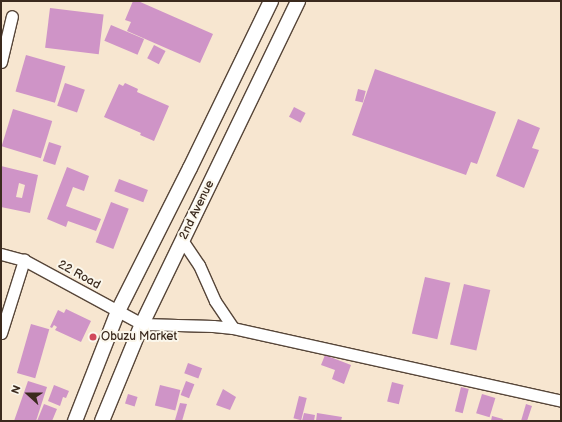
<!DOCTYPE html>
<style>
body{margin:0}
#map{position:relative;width:562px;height:422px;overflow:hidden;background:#f7e6d0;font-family:"Balsamiq Sans",sans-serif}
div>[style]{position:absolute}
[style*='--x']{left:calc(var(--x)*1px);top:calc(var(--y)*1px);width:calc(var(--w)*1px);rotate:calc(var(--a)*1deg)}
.building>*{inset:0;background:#cf94c7;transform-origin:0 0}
.roads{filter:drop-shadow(1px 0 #574639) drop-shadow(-1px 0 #574639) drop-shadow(0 1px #574639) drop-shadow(0 -1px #574639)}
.minor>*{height:11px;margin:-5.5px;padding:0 5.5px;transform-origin:5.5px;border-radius:5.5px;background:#fff}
.tertiary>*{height:14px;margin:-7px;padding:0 7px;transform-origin:7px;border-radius:7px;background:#fff}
.dots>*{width:11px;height:11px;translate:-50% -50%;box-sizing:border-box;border:2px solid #fbf7ec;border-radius:50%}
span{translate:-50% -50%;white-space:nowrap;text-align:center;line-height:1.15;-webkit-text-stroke:4px #fbf7ec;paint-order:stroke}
.street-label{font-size:12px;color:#3b2a1e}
.poi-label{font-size:12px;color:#3b2a1e}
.left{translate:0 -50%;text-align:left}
.frame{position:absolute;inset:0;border:2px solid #3b2a1e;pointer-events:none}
.north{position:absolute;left:8px;top:374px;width:40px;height:40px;-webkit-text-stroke:3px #fbf7ec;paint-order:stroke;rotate:291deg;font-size:11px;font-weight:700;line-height:16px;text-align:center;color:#3b2a1e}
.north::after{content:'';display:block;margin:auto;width:14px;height:18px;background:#3b2a1e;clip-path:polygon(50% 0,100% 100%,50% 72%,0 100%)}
</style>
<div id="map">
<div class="building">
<div style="clip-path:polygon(133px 1px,138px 1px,213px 34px,200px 63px,127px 31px,131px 22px,125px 20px)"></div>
<div style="left:50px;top:8px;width:54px;height:40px;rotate:7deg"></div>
<div style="left:111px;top:25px;width:36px;height:17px;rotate:23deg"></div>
<div style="left:154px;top:45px;width:13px;height:15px;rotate:27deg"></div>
<div style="left:26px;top:55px;width:41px;height:38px;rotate:16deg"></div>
<div style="clip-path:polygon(375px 69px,496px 112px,477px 164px,471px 162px,466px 175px,352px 135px)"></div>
<div style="left:65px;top:83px;width:21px;height:24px;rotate:19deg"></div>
<div style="clip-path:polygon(125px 83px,138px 89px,137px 92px,169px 106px,154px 141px,140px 135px,141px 133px,104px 117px,119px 84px,123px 86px)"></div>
<div style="left:358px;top:89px;width:8px;height:12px;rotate:14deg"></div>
<div style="left:294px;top:107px;width:13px;height:11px;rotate:27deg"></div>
<div style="left:13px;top:109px;width:41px;height:39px;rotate:17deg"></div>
<div style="clip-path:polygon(518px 119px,540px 128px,532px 148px,539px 150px,524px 188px,496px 176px)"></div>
<div style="left:49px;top:142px;width:13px;height:20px;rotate:18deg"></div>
<div style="clip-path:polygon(evenodd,1px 166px,38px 175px,30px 213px,1px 207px,1px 166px,19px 183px,25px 185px,22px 198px,16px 197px,19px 183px)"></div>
<div style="clip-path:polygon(67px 167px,89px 176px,84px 191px,73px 187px,66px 206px,101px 219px,96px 231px,68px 221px,66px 227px,47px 219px)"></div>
<div style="left:119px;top:179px;width:31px;height:13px;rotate:21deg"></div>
<div style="left:111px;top:202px;width:19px;height:43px;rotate:21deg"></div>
<div style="left:425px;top:277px;width:26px;height:58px;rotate:13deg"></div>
<div style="left:464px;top:284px;width:27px;height:62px;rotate:13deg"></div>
<div style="clip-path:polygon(66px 309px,91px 321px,81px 342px,55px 330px,57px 327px,54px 325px,52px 328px,50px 327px,58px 310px,64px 313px)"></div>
<div style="left:31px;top:324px;width:19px;height:51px;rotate:16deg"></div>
<div style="clip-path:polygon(325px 355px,351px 365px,344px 384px,332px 379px,335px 370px,321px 365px)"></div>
<div style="left:188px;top:363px;width:15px;height:11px;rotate:20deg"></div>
<div style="clip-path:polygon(28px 381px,47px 387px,36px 421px,14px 421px)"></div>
<div style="left:186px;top:381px;width:9px;height:15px;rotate:21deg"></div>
<div style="left:392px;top:382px;width:12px;height:20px;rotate:14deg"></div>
<div style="clip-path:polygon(54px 385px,69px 391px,66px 398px,63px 397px,60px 406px,48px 401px)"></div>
<div style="left:160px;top:385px;width:21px;height:21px;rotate:14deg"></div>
<div style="left:461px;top:387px;width:8px;height:25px;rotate:14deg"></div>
<div style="clip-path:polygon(223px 389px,236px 397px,230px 410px,216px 405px)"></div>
<div style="left:128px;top:394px;width:10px;height:10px;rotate:17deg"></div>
<div style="left:482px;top:394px;width:14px;height:20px;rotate:17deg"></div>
<div style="left:299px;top:396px;width:8px;height:23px;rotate:14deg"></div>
<div style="clip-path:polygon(180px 403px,187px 404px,182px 421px,179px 421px,175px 420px)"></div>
<div style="clip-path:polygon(44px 404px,57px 409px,52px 421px,37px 421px)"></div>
<div style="clip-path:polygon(526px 404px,532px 406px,527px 421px,521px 421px)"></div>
<div style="clip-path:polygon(304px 413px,315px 415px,314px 421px,302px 421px)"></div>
<div style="clip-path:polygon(317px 413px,342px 417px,341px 421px,316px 421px)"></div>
<div style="clip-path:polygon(492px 416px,503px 419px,502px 421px,491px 421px)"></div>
</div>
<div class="roads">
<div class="minor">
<div style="--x:1;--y:62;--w:47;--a:-76.6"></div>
<div style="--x:182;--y:240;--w:30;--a:56"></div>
<div style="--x:199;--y:265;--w:39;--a:66"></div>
<div style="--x:215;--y:301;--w:32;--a:56"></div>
<div style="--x:1;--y:254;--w:24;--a:15"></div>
<div style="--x:24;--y:260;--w:134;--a:28.5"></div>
<div style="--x:142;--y:324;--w:71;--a:1.6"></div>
<div style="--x:213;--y:326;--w:20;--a:6"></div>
<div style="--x:233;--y:328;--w:336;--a:12.5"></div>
<div style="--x:1;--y:333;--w:77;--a:-72.5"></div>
</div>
<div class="tertiary">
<div style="--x:75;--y:421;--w:118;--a:-68.6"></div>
<div style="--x:118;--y:311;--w:160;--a:-63.3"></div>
<div style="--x:190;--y:168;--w:186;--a:-64.1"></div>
<div style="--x:102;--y:421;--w:105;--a:-67.6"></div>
<div style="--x:142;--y:324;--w:359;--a:-64.2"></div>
</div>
</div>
<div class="dots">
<div style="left:93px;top:337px;background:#d1495b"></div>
</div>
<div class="street-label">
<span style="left:197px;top:210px;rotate:-64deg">2nd Avenue</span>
<span style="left:79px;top:275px;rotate:29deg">22 Road</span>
</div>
<div class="poi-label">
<span class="left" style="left:101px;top:337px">Obuzu Market</span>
</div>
<div class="frame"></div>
<div class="north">N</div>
</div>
